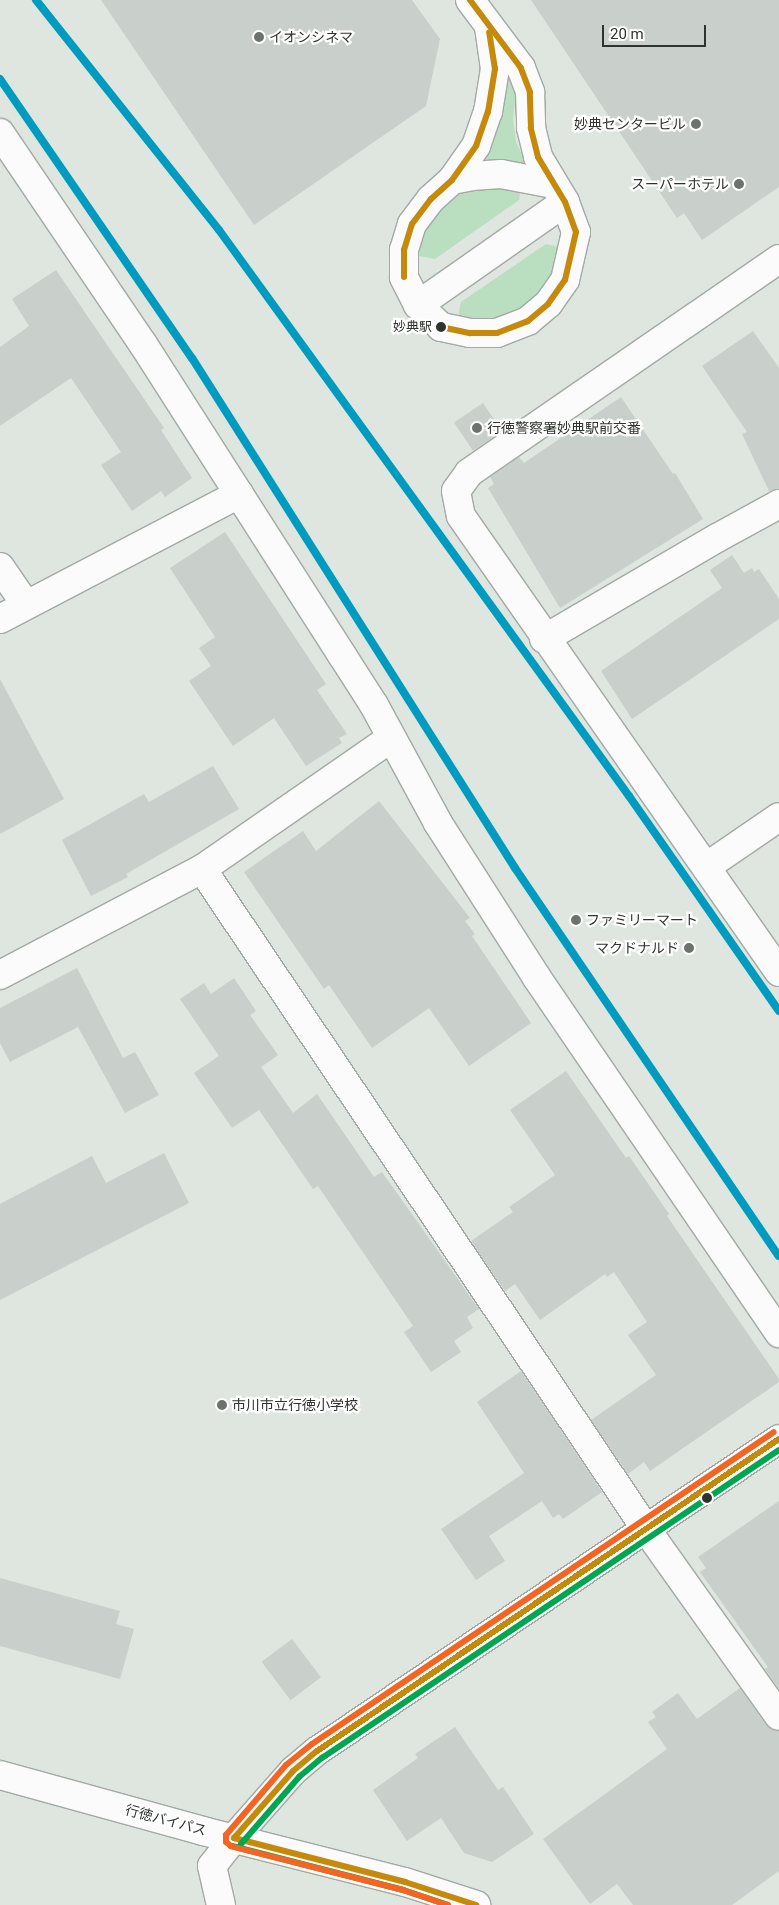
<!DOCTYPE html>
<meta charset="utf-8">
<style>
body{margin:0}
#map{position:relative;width:779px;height:1905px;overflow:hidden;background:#dee6df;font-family:Roboto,"Noto Sans JP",sans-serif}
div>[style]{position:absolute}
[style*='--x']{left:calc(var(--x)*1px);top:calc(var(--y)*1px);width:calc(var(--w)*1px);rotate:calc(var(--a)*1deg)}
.green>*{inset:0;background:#b9dec0}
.building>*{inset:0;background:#c9cfca;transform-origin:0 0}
.roads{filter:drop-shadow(1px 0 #a3a9a4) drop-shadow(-1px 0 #a3a9a4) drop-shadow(0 1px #a3a9a4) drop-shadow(0 -1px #a3a9a4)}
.minor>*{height:28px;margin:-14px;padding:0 14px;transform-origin:14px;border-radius:14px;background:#fafbfa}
.tertiary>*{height:28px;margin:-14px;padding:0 14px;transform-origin:14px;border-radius:14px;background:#fafbfa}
.primary>*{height:28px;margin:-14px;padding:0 14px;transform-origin:14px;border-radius:14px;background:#fafbfa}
.bus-1>*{height:6px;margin:-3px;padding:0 3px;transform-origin:3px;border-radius:3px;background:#c5890c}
.bus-2>*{height:6px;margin:-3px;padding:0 3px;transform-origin:3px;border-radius:3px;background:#00a651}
.bus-3>*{height:6px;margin:-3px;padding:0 3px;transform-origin:3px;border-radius:3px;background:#f26522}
.metro-1>*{height:8px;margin:-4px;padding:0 4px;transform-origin:4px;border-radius:4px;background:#009bbf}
.dots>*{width:14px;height:14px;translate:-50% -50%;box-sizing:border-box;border:2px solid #fff;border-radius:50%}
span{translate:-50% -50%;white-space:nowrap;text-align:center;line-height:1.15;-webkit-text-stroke:4.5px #fff;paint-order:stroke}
.bus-label{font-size:13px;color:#2e332e}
.right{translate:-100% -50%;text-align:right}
.poi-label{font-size:14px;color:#2e332e}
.left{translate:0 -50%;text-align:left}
.street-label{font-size:14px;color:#2e332e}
.scale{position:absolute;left:602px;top:25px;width:104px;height:22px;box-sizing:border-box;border:2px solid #2e332e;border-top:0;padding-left:6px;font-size:15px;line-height:18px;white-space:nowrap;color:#2e332e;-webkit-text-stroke:4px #fff;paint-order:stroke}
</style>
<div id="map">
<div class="green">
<div style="clip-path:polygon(508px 75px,514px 85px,516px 95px,513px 118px,516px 142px,528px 168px,478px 166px,491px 147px)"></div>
<div style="clip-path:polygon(521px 186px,519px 200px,435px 259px,419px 256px,423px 234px,431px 218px,451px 198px,467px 188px)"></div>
<div style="clip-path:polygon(546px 244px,560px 247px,556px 268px,548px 284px,524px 309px,498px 320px,479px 321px,458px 317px,461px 302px)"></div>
</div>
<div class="building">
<div style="clip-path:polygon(101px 0,412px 0,440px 39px,426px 106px,254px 225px)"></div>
<div style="clip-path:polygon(531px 0,779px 0,779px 187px,702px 240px,684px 213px,677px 218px)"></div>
<div style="clip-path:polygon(56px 270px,164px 428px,161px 430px,192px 478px,165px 497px,161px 491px,132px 511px,101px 465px,121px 452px,71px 378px,0 426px,0 347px,29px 326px,12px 299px)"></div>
<div style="clip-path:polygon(753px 331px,779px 368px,779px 488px,769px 491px,742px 434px,747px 432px,702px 366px)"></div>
<div style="clip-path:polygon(621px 397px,673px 474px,675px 473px,703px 519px,560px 608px,488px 488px,494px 484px,490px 477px,519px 457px,524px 463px)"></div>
<div style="left:483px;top:403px;width:34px;height:35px;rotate:56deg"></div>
<div style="clip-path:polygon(225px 532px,326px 684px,317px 690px,347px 734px,339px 738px,342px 743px,306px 766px,274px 718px,233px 746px,189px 681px,211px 666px,199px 648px,215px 637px,170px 568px)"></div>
<div style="clip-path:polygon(732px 555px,744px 573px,752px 568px,754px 572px,759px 569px,779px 599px,779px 619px,632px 719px,601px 671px,722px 588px,710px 570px)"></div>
<div style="clip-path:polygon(0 679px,64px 799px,0 834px)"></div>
<div style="clip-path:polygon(213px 766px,239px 809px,126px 874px,128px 877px,91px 896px,62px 840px,144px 794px,149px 802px)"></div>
<div style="clip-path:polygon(379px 801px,470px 918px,465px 921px,475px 934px,472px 936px,531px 1023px,469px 1066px,429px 1008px,372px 1048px,329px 985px,324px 989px,244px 872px,303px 831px,316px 851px)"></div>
<div style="clip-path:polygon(77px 968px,123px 1058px,135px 1052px,159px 1095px,125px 1113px,78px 1027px,10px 1062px,0 1043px,0 1008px)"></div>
<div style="clip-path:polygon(234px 978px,256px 1011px,250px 1015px,278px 1055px,261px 1067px,293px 1113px,317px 1094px,374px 1177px,382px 1172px,479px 1309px,467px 1317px,473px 1328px,454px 1341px,461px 1352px,431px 1372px,404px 1332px,413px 1326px,318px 1186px,313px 1189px,259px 1110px,232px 1128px,194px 1073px,219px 1056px,180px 999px,204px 983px,211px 994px)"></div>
<div style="clip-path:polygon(566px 1071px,626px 1158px,629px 1156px,669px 1214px,667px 1216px,779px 1379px,779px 1382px,650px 1471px,644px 1462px,628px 1474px,591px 1420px,656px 1375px,628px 1335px,647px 1322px,614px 1272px,607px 1277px,605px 1274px,540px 1320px,515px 1284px,505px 1291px,471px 1241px,513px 1212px,509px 1207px,555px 1175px,510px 1110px)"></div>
<div style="clip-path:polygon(164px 1153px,189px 1203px,0 1300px,0 1204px,92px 1156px,106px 1183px)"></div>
<div style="clip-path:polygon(521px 1371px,602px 1492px,563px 1519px,559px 1514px,553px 1518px,542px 1501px,489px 1536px,505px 1561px,476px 1580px,441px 1529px,524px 1473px,477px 1402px)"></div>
<div style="clip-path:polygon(779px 1501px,779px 1689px,765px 1669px,768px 1667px,700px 1572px,706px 1568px,698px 1557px)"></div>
<div style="clip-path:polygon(0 1578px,120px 1611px,116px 1624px,134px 1629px,120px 1679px,0 1646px)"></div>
<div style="left:292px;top:1639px;width:48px;height:38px;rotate:53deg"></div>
<div style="clip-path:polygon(740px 1688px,766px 1725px,772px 1730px,779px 1731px,779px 1871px,732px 1905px,633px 1905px,617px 1884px,590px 1904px,543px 1839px,667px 1749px,648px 1722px,656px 1717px,652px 1712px,678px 1693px,697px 1719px)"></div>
<div style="clip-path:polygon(455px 1727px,498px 1790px,503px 1787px,534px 1834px,492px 1862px,464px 1853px,441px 1818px,407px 1841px,373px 1790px,418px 1758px,415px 1754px)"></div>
</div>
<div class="roads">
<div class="minor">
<div style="--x:470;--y:0;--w:85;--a:53.1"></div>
<div style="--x:521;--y:68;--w:26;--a:69"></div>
<div style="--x:530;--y:92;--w:36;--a:88"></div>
<div style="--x:531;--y:128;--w:30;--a:76"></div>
<div style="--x:538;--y:157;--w:52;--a:59"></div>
<div style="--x:565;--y:202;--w:32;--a:70"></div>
<div style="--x:576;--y:232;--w:49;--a:102.9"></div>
<div style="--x:565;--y:280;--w:29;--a:125"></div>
<div style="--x:548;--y:304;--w:26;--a:140"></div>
<div style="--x:528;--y:321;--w:33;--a:159"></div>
<div style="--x:497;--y:333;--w:27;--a:180"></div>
<div style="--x:470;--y:333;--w:30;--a:-168"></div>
<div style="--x:441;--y:327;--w:32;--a:-136"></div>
<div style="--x:418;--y:305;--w:31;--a:-117"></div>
<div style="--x:404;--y:277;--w:27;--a:-90"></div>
<div style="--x:404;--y:250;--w:27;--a:-73"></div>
<div style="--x:412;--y:224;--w:31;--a:-53"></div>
<div style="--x:431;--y:199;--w:28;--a:-42"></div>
<div style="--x:452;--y:180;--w:42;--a:-54.8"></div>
<div style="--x:476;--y:146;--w:36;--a:-71"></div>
<div style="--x:488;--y:112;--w:44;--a:-80.8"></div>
<div style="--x:495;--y:69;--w:42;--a:-98.1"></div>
<div style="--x:0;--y:133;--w:255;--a:55.9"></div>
<div style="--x:143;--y:344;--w:369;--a:57.4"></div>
<div style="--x:342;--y:655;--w:59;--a:57.4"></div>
<div style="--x:374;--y:705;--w:134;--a:61.5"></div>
<div style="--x:438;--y:823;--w:184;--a:57.4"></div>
<div style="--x:537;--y:978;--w:430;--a:55.7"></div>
<div style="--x:452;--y:180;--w:20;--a:-11"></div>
<div style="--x:472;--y:176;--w:29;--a:-4"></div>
<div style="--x:501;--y:174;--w:53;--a:10.9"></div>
<div style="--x:779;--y:259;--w:377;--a:145.4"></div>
<div style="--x:469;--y:473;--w:22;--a:126"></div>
<div style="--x:456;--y:491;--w:25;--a:79"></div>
<div style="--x:461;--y:516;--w:556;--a:55.11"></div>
<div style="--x:418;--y:305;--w:179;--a:-35"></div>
<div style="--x:0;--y:567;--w:46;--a:55.6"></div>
<div style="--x:0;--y:619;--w:270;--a:-27.6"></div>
<div style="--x:544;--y:639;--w:200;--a:-30.3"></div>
<div style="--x:717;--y:538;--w:71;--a:-28.7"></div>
<div style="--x:706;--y:867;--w:88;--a:-34.4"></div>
<div style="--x:202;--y:869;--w:795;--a:56.07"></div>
<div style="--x:646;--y:1529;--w:229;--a:54.6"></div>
<div style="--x:221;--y:1905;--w:40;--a:-103"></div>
<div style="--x:212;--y:1866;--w:36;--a:-52"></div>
</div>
<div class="tertiary">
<div style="--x:0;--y:975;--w:228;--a:-27.7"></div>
<div style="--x:202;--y:869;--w:230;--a:-34.7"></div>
<div style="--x:234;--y:1838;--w:89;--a:-48.6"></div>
<div style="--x:293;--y:1771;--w:31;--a:-40"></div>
<div style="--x:317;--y:1751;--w:557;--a:-34.03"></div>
</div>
<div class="primary">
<div style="--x:0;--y:1775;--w:211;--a:15.4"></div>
<div style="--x:203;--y:1831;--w:208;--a:14.2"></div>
<div style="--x:405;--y:1882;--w:75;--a:17.9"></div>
</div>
</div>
<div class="bus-1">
<div style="--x:404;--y:277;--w:27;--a:-90"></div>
<div style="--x:404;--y:250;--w:27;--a:-73"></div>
<div style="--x:412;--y:224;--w:31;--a:-53"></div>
<div style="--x:431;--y:199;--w:28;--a:-42"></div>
<div style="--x:452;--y:180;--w:42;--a:-54.8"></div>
<div style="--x:476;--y:146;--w:36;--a:-71"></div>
<div style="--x:488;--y:112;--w:44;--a:-80.8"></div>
<div style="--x:495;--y:69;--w:37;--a:-99"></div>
<div style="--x:441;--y:327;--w:30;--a:12"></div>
<div style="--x:470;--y:333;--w:27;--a:0"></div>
<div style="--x:497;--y:333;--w:33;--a:-21"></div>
<div style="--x:528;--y:321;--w:26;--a:-40"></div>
<div style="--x:548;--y:304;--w:29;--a:-55"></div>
<div style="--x:565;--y:280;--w:49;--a:-77.1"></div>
<div style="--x:576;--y:232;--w:32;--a:-110"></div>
<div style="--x:565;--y:202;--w:52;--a:-121"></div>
<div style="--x:538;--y:157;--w:30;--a:-104"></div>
<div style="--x:531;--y:128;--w:36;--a:-92"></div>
<div style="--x:530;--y:92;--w:26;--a:-111"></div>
<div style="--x:521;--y:68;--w:85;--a:-126.9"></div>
<div style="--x:234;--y:1838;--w:89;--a:-48.6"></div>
<div style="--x:293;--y:1771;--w:31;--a:-40"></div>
<div style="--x:317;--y:1751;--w:557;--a:-34.03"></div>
<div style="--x:234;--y:1838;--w:177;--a:14.4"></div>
<div style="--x:405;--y:1882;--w:75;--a:17.9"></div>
</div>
<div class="bus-2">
<div style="--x:241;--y:1844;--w:89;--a:-49.1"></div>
<div style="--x:299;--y:1777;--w:30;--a:-40"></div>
<div style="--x:322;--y:1758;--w:551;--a:-33.98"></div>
<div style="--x:232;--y:1846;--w:177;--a:14.4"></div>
<div style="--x:403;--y:1890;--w:47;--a:18.4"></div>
</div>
<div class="bus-3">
<div style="--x:448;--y:1905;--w:47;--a:-161.6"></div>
<div style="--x:403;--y:1890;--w:178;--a:-165.7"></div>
<div style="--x:231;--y:1846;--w:6;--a:-141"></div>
<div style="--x:226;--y:1842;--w:7;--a:-90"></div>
<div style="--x:226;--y:1835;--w:92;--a:-49.4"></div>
<div style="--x:286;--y:1765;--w:33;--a:-39"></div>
<div style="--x:312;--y:1744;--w:557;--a:-34.03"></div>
</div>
<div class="metro-1">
<div style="--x:36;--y:0;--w:294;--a:51.5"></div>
<div style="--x:219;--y:230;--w:699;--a:54.08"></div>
<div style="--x:629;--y:796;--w:262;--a:55.1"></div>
<div style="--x:0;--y:79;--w:339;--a:55.5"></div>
<div style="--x:192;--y:358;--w:604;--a:57.65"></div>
<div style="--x:515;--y:868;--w:469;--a:55.8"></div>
</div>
<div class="dots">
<div style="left:259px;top:37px;background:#6c726c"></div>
<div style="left:696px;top:124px;background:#6c726c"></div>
<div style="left:739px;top:184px;background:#6c726c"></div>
<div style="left:441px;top:327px;background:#2e332e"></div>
<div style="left:477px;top:428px;background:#6c726c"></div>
<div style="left:576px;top:920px;background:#6c726c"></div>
<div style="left:689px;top:948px;background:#6c726c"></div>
<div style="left:222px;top:1405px;background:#6c726c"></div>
<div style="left:707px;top:1498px;background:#2e332e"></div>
</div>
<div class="bus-label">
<span class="right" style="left:432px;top:327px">妙典駅</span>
</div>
<div class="poi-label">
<span class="left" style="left:269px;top:37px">イオンシネマ</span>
<span class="right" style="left:686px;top:124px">妙典センタービル</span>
<span class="right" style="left:729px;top:184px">スーパーホテル</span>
<span class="left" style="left:487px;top:428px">行徳警察署妙典駅前交番</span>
<span class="left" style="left:586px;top:920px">ファミリーマート</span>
<span class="right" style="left:679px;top:948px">マクドナルド</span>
<span class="left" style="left:232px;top:1405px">市川市立行徳小学校</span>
</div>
<div class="street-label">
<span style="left:166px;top:1820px;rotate:15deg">行徳バイパス</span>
</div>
<div class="scale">20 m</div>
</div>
